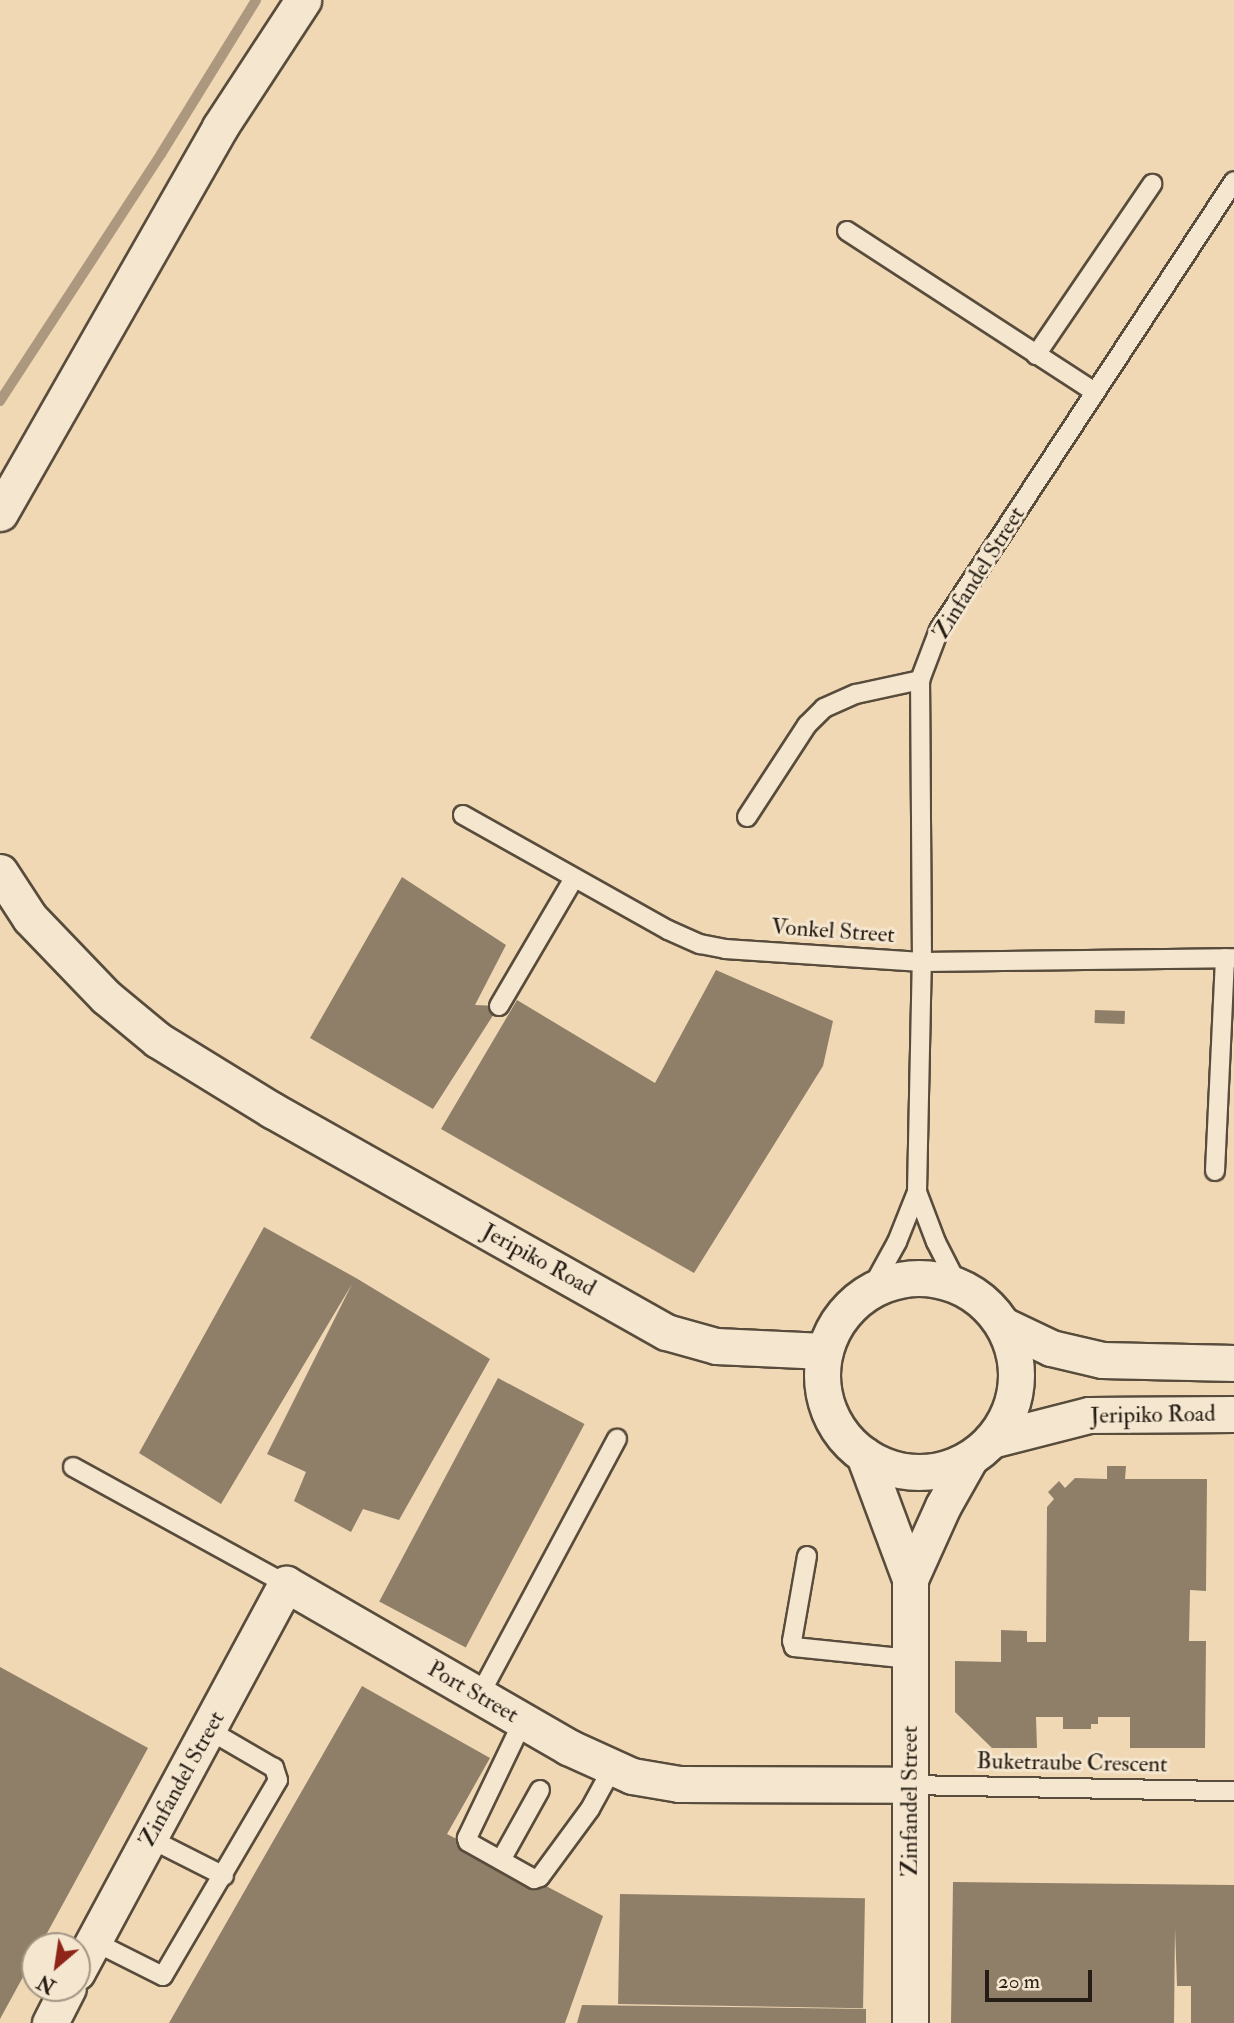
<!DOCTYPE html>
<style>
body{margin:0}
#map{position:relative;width:1234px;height:2023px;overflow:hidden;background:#f0d8b5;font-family:"IM FELL Double Pica",serif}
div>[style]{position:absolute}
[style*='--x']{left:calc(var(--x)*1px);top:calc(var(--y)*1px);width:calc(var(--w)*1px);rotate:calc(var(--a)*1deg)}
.stream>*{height:10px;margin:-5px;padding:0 5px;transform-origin:5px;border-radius:5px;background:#ab987e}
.building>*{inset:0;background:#8f7e68;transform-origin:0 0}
.roads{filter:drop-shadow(2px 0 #584c3c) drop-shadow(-2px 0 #584c3c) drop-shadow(0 2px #584c3c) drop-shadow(0 -2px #584c3c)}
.service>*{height:18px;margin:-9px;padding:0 9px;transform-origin:9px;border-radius:9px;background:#f5e6cf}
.minor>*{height:35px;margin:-17.5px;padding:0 17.5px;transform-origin:17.5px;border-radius:17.5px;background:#f5e6cf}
.minor>.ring{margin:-17.5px;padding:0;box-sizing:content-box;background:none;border:35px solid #f5e6cf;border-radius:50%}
span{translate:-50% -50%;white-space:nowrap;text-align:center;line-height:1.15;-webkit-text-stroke:6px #f5e6cf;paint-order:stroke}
.street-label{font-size:23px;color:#251d14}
.north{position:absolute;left:21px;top:1932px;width:70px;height:70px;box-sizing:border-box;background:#f5e6cf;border:2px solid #a29684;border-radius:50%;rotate:209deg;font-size:19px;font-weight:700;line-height:28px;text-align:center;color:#251d14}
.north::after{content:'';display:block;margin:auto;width:24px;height:32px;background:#8f2418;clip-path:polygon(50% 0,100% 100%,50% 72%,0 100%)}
.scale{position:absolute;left:985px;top:1970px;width:107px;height:32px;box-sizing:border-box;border:4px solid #251d14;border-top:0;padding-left:9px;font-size:21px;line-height:24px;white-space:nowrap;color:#251d14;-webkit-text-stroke:5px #f5e6cf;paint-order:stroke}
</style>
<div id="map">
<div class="stream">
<div style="--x:0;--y:401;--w:295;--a:-56.9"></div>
<div style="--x:161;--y:154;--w:181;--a:-58.3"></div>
</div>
<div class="building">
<div style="clip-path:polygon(402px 877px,506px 945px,475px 1005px,499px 1006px,433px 1109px,310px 1038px)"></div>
<div style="clip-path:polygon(716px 970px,833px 1021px,823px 1066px,694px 1273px,441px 1129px,517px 1000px,655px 1083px)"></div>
<div style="left:1095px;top:1010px;width:30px;height:13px;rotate:2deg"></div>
<div style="clip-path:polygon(264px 1227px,356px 1278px,490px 1359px,399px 1520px,363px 1509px,351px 1532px,294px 1501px,306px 1472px,267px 1454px,352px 1284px,221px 1504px,139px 1453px)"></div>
<div style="left:498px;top:1378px;width:98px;height:253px;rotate:28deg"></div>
<div style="clip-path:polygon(1107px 1466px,1126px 1466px,1125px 1479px,1207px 1479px,1206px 1591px,1190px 1590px,1189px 1641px,1206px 1641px,1205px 1748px,1130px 1748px,1130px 1717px,1098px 1717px,1098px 1724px,1091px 1724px,1091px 1729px,1063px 1729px,1063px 1717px,1036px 1717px,1037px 1748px,992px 1748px,955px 1712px,955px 1661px,1001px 1662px,1001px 1630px,1027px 1631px,1027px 1642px,1046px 1642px,1047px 1507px,1054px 1499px,1048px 1492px,1059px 1481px,1065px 1488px,1075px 1478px,1107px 1479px)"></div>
<div style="clip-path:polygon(0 1667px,148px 1748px,40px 1946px,35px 1946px,35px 1955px,0 2019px)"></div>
<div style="clip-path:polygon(362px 1686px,490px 1758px,447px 1834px,603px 1916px,565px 2023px,169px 2023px)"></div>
<div style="clip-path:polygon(953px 1882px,1234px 1885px,1234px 2023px,1191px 2023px,1191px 1986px,1177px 1986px,1175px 1928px,1174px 2023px,951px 2023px)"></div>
<div style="left:620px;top:1894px;width:245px;height:110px;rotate:1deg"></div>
<div style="clip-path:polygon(582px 2005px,866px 2009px,866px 2023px,577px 2023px)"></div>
</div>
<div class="roads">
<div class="service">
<div style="--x:847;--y:231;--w:296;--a:33"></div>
<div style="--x:1036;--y:355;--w:207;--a:-55.8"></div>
<div style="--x:463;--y:815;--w:235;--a:29.3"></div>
<div style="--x:668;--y:930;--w:35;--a:24"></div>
<div style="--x:700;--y:944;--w:25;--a:11"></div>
<div style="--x:725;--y:949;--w:197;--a:3.8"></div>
<div style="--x:922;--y:962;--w:312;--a:-0.7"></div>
<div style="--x:747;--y:817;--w:110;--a:-56.9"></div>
<div style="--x:807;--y:725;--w:24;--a:-45"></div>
<div style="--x:824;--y:708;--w:35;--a:-24"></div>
<div style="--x:856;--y:694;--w:66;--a:-12.3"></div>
<div style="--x:499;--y:1006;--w:148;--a:-59.6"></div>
<div style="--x:1215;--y:1171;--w:213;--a:-87.3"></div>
<div style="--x:958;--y:1285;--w:48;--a:-117.1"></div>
<div style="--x:936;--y:1242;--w:53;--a:-110.8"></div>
<div style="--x:917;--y:1192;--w:230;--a:-88.8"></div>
<div style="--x:922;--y:962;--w:282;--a:-90.4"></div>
<div style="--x:920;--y:680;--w:53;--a:-69.2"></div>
<div style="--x:939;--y:630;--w:537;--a:-56.69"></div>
<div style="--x:870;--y:1291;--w:56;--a:-61.1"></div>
<div style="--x:897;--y:1242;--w:54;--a:-68.2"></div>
<div style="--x:73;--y:1467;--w:243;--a:28.8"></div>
<div style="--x:807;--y:1556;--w:86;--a:100"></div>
<div style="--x:792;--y:1641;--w:6;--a:72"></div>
<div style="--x:794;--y:1647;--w:117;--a:5.9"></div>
<div style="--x:479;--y:1696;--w:292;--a:-61.8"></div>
<div style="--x:523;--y:1721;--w:130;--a:115.6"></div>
<div style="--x:467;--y:1838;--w:4;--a:76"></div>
<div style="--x:468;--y:1842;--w:76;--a:29.3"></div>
<div style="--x:534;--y:1879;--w:6;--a:-18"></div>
<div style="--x:540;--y:1877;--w:84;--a:-53.7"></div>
<div style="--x:590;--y:1809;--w:48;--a:-61.3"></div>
<div style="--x:909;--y:1785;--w:325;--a:1.1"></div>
<div style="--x:149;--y:1838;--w:84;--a:26.9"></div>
<div style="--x:501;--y:1860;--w:80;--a:-60.9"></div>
<div style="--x:93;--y:1941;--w:78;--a:26.6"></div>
<div style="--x:163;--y:1976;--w:227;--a:-59.6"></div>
<div style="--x:278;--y:1780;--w:13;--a:-108"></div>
<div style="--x:274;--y:1768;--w:75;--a:-149.7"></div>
</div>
<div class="minor">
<div style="--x:0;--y:513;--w:444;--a:-60.3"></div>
<div style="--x:220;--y:127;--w:152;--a:-56.8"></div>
<div style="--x:0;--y:872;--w:55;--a:56.9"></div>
<div style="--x:30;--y:918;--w:110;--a:46.1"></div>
<div style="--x:106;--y:997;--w:67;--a:39.6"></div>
<div style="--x:158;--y:1040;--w:134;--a:31.6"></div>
<div style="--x:272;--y:1110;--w:452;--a:29.4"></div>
<div style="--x:666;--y:1332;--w:52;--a:15.6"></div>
<div style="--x:716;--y:1346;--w:108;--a:2.7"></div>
<div class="ring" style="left:822px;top:1278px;width:159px;height:159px"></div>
<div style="--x:1003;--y:1325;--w:53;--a:25.6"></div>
<div style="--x:1051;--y:1348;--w:52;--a:13.2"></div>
<div style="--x:1102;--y:1360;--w:132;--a:1.3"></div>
<div style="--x:991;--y:1440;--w:101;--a:-14.3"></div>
<div style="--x:1089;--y:1415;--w:145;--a:-0.4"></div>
<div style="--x:864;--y:1455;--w:132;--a:69.6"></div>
<div style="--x:910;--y:1579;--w:444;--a:90"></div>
<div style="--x:910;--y:1579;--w:80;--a:-65.7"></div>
<div style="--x:943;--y:1506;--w:55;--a:-60.6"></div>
<div style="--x:77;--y:1972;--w:441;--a:-61.7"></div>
<div style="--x:286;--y:1584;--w:326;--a:30"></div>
<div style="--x:568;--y:1747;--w:70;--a:24.4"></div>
<div style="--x:632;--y:1776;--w:48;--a:9.7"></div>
<div style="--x:679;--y:1784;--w:230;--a:0.2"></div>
<div style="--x:50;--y:2023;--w:39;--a:-63"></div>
</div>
</div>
<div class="street-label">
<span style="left:979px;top:573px;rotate:-58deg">Zinfandel Street</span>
<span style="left:833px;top:931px;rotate:4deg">Vonkel Street</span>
<span style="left:539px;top:1260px;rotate:29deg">Jeripiko Road</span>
<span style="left:1153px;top:1415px;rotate:-1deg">Jeripiko Road</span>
<span style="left:473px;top:1692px;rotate:30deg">Port Street</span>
<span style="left:1072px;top:1763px;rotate:1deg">Buketraube Crescent</span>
<span style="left:182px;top:1779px;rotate:-61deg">Zinfandel Street</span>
<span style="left:910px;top:1801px;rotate:-90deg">Zinfandel Street</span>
</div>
<div class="north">N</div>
<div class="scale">20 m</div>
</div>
